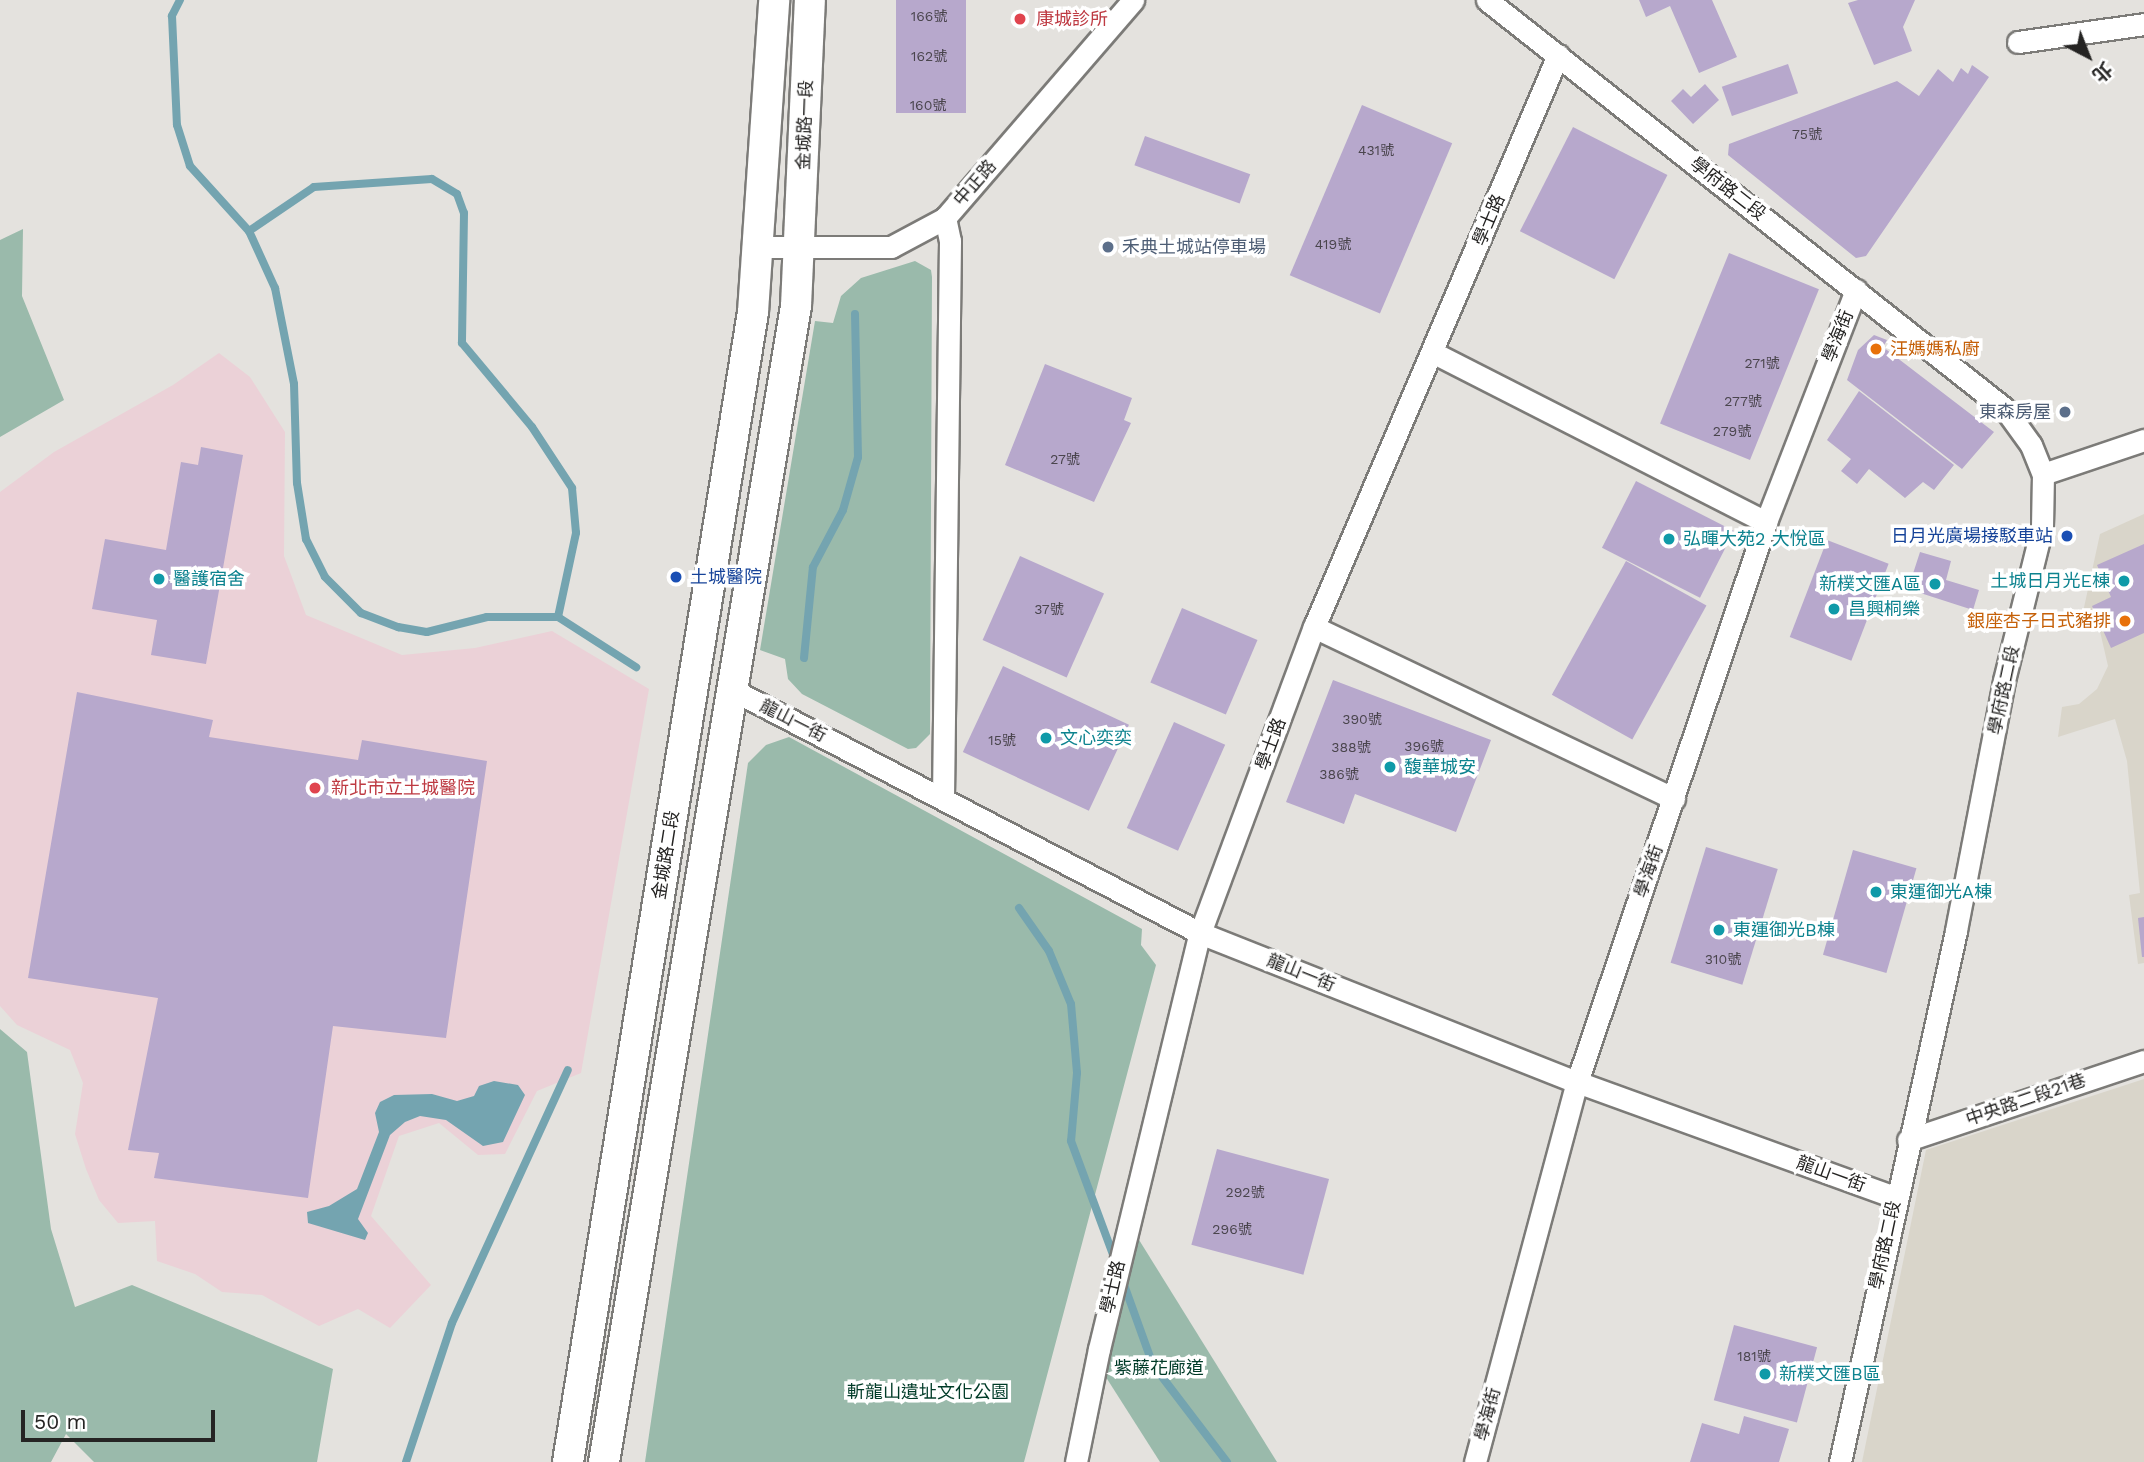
<!DOCTYPE html>
<meta charset="utf-8">
<style>
body{margin:0}
#map{position:relative;width:2144px;height:1462px;overflow:hidden;background:#e4e2de;font-family:"Work Sans","Noto Sans TC",sans-serif}
div>[style]{position:absolute}
[style*='--x']{left:calc(var(--x)*1px);top:calc(var(--y)*1px);width:calc(var(--w)*1px);rotate:calc(var(--a)*1deg)}
.built>*{inset:0;background:#d9d5ca}
.medical>*{inset:0;background:#ebd1d7}
.green>*{inset:0;background:#9abaab}
.water>*{inset:0;background:#74a4b0}
.stream>*{height:8px;margin:-4px;padding:0 4px;transform-origin:4px;border-radius:4px;background:#74a4b0}
.building>*{inset:0;background:#b7a8cc;transform-origin:0 0}
.roads{filter:drop-shadow(2px 0 #7c7b78) drop-shadow(-2px 0 #7c7b78) drop-shadow(0 2px #7c7b78) drop-shadow(0 -2px #7c7b78)}
.street>*{height:21px;margin:-10.5px;padding:0 10.5px;transform-origin:10.5px;border-radius:10.5px;background:#fff}
.secondary>*{height:30px;margin:-15px;padding:0 15px;transform-origin:15px;border-radius:15px;background:#fff}
.dots>*{width:19px;height:19px;translate:-50% -50%;box-sizing:border-box;border:4px solid #fff;border-radius:50%}
span{translate:-50% -50%;white-space:nowrap;text-align:center;line-height:1.15;-webkit-text-stroke:7px #fff;paint-order:stroke}
.number-label{font-size:14px;color:#4a454d}
.number-label span{-webkit-text-stroke-width:0}
.health-label{font-size:18px;color:#be3a42}
.left{translate:0 -50%;text-align:left}
.street-label{font-size:18px;color:#252423}
.service-label{font-size:18px;color:#4e5e75}
.right{translate:-100% -50%;text-align:right}
.food-label{font-size:18px;color:#c56008}
.transit-label{font-size:18px;color:#164399}
.culture-label{font-size:18px;color:#0d838f}
.park-label{font-size:18px;color:#003b28}
.north{position:absolute;left:2053px;top:21px;width:70px;height:70px;-webkit-text-stroke:5px #fff;paint-order:stroke;rotate:138deg;font-size:19px;font-weight:700;line-height:28px;text-align:center;color:#252423}
.north::after{content:'';display:block;margin:auto;width:24px;height:32px;background:#252423;clip-path:polygon(50% 0,100% 100%,50% 72%,0 100%)}
.scale{position:absolute;left:21px;top:1410px;width:194px;height:32px;box-sizing:border-box;border:4px solid #252423;border-top:0;padding-left:9px;font-size:21px;line-height:24px;white-space:nowrap;color:#252423;-webkit-text-stroke:5px #fff;paint-order:stroke}
</style>
<div id="map">
<div class="built">
<div style="clip-path:polygon(2144px 514px,2144px 963px,2138px 964px,2129px 895px,2140px 893px,2127px 761px,2115px 719px,2058px 737px,2062px 707px,2079px 704px,2097px 689px,2108px 666px,2099px 627px,2083px 612px,2100px 534px)"></div>
<div style="clip-path:polygon(2144px 1079px,2144px 1462px,1862px 1462px,1926px 1150px)"></div>
</div>
<div class="medical">
<div style="clip-path:polygon(219px 353px,250px 377px,285px 432px,284px 556px,306px 615px,402px 655px,475px 648px,552px 631px,649px 689px,581px 1073px,537px 1091px,505px 1154px,478px 1155px,439px 1123px,399px 1136px,371px 1216px,431px 1285px,390px 1328px,358px 1309px,319px 1326px,262px 1295px,222px 1292px,195px 1274px,157px 1261px,155px 1221px,118px 1223px,99px 1200px,86px 1169px,75px 1134px,83px 1083px,70px 1050px,17px 1025px,0 1006px,0 492px,54px 452px,173px 385px)"></div>
</div>
<div class="green">
<div style="clip-path:polygon(23px 229px,22px 296px,64px 400px,0 437px,0 240px)"></div>
<div style="clip-path:polygon(915px 261px,931px 270px,932px 277px,930px 734px,916px 748px,908px 749px,802px 694px,788px 679px,785px 659px,760px 650px,815px 321px,833px 323px,841px 296px,861px 278px)"></div>
<div style="clip-path:polygon(789px 737px,1142px 929px,1141px 945px,1156px 965px,1024px 1462px,645px 1462px,748px 763px,766px 745px)"></div>
<div style="clip-path:polygon(0 1029px,27px 1052px,51px 1229px,75px 1307px,132px 1285px,333px 1369px,317px 1462px,94px 1462px,66px 1434px,51px 1462px,0 1462px)"></div>
<div style="clip-path:polygon(1136px 1235px,1277px 1462px,1160px 1462px,1102px 1371px)"></div>
</div>
<div class="water">
<div style="clip-path:polygon(494px 1081px,518px 1085px,525px 1095px,503px 1142px,483px 1146px,446px 1120px,420px 1116px,405px 1122px,390px 1135px,358px 1219px,368px 1233px,365px 1240px,308px 1223px,307px 1212px,329px 1206px,357px 1189px,379px 1132px,375px 1113px,380px 1102px,394px 1095px,432px 1094px,457px 1101px,474px 1096px,479px 1086px)"></div>
</div>
<div class="stream">
<div style="--x:180;--y:0;--w:18;--a:117"></div>
<div style="--x:172;--y:16;--w:109;--a:87.4"></div>
<div style="--x:177;--y:125;--w:43;--a:72.4"></div>
<div style="--x:190;--y:166;--w:88;--a:47.8"></div>
<div style="--x:249;--y:231;--w:63;--a:65.5"></div>
<div style="--x:275;--y:288;--w:98;--a:78.8"></div>
<div style="--x:294;--y:384;--w:99;--a:88.3"></div>
<div style="--x:297;--y:483;--w:57;--a:80.9"></div>
<div style="--x:306;--y:539;--w:42;--a:63.4"></div>
<div style="--x:325;--y:577;--w:51;--a:45"></div>
<div style="--x:361;--y:613;--w:40;--a:21"></div>
<div style="--x:398;--y:627;--w:29;--a:10"></div>
<div style="--x:427;--y:632;--w:62;--a:-14"></div>
<div style="--x:487;--y:617;--w:71;--a:0"></div>
<div style="--x:558;--y:617;--w:93;--a:32.7"></div>
<div style="--x:249;--y:231;--w:78;--a:-34.1"></div>
<div style="--x:314;--y:187;--w:118;--a:-3.9"></div>
<div style="--x:432;--y:179;--w:29;--a:31"></div>
<div style="--x:457;--y:194;--w:20;--a:70"></div>
<div style="--x:464;--y:213;--w:130;--a:90.9"></div>
<div style="--x:462;--y:343;--w:109;--a:50.2"></div>
<div style="--x:532;--y:427;--w:73;--a:56.7"></div>
<div style="--x:572;--y:488;--w:45;--a:84.9"></div>
<div style="--x:576;--y:533;--w:86;--a:102.1"></div>
<div style="--x:804;--y:658;--w:91;--a:-84.4"></div>
<div style="--x:813;--y:567;--w:64;--a:-62.2"></div>
<div style="--x:843;--y:510;--w:55;--a:-74.2"></div>
<div style="--x:858;--y:457;--w:143;--a:-91.2"></div>
<div style="--x:1019;--y:908;--w:52;--a:55.1"></div>
<div style="--x:1049;--y:951;--w:57;--a:67.5"></div>
<div style="--x:1071;--y:1004;--w:69;--a:85"></div>
<div style="--x:1077;--y:1073;--w:68;--a:95"></div>
<div style="--x:1071;--y:1141;--w:127;--a:69.7"></div>
<div style="--x:1122;--y:1279;--w:91;--a:70.2"></div>
<div style="--x:1153;--y:1365;--w:122;--a:52.7"></div>
<div style="--x:406;--y:1462;--w:146;--a:-71.7"></div>
<div style="--x:452;--y:1323;--w:278;--a:-65.4"></div>
</div>
<div class="building">
<div style="left:896px;top:0;width:70px;height:113px"></div>
<div style="clip-path:polygon(1639px 0,1712px 0,1737px 57px,1699px 73px,1670px 6px,1646px 17px)"></div>
<div style="clip-path:polygon(1858px 0,1915px 0,1903px 27px,1912px 51px,1874px 65px,1848px 3px)"></div>
<div style="left:1788px;top:64px;width:31px;height:70px;rotate:71deg"></div>
<div style="clip-path:polygon(1972px 65px,1989px 77px,1866px 256px,1856px 258px,1728px 155px,1729px 144px,1897px 81px,1919px 96px,1938px 69px,1953px 82px,1961px 68px,1968px 74px)"></div>
<div style="clip-path:polygon(1705px 84px,1719px 100px,1693px 124px,1671px 101px,1683px 89px,1691px 97px)"></div>
<div style="left:1362px;top:105px;width:98px;height:185px;rotate:23deg"></div>
<div style="left:1573px;top:127px;width:106px;height:117px;rotate:27deg"></div>
<div style="left:1145px;top:136px;width:112px;height:31px;rotate:20deg"></div>
<div style="left:1729px;top:253px;width:97px;height:184px;rotate:22deg"></div>
<div style="clip-path:polygon(1874px 335px,1887px 340px,1883px 347px,1994px 432px,1962px 469px,1847px 380px,1858px 350px)"></div>
<div style="clip-path:polygon(1045px 364px,1132px 398px,1124px 420px,1131px 423px,1094px 502px,1005px 465px)"></div>
<div style="clip-path:polygon(1859px 391px,1954px 465px,1934px 490px,1923px 482px,1905px 498px,1869px 469px,1857px 484px,1841px 471px,1851px 459px,1827px 440px)"></div>
<div style="clip-path:polygon(201px 447px,243px 455px,206px 664px,151px 655px,157px 620px,92px 609px,105px 539px,166px 550px,181px 462px,198px 465px)"></div>
<div style="left:1636px;top:481px;width:110px;height:75px;rotate:27deg"></div>
<div style="left:1827px;top:540px;width:66px;height:104px;rotate:21deg"></div>
<div style="clip-path:polygon(2144px 544px,2144px 633px,2111px 648px,2092px 606px,2111px 597px,2097px 565px)"></div>
<div style="clip-path:polygon(1920px 552px,1951px 561px,1946px 580px,1979px 590px,1973px 610px,1908px 589px)"></div>
<div style="left:1020px;top:556px;width:92px;height:92px;rotate:24deg"></div>
<div style="left:1626px;top:561px;width:92px;height:153px;rotate:29deg"></div>
<div style="left:1182px;top:608px;width:82px;height:81px;rotate:23deg"></div>
<div style="left:1003px;top:666px;width:139px;height:95px;rotate:25deg"></div>
<div style="clip-path:polygon(1333px 680px,1491px 740px,1456px 832px,1355px 794px,1344px 824px,1286px 802px)"></div>
<div style="clip-path:polygon(77px 692px,213px 720px,209px 737px,358px 760px,362px 740px,487px 761px,446px 1038px,333px 1026px,308px 1198px,154px 1178px,159px 1153px,128px 1150px,158px 998px,28px 978px)"></div>
<div style="left:1174px;top:722px;width:56px;height:116px;rotate:24deg"></div>
<div style="left:1706px;top:847px;width:75px;height:121px;rotate:17deg"></div>
<div style="left:1853px;top:850px;width:66px;height:109px;rotate:16deg"></div>
<div style="clip-path:polygon(2144px 917px,2144px 957px,2142px 957px,2138px 918px)"></div>
<div style="left:1217px;top:1149px;width:116px;height:99px;rotate:15deg"></div>
<div style="left:1734px;top:1325px;width:86px;height:78px;rotate:15deg"></div>
<div style="clip-path:polygon(1744px 1416px,1789px 1429px,1779px 1462px,1690px 1462px,1702px 1423px,1739px 1434px)"></div>
</div>
<div class="roads">
<div class="street">
<div style="--x:1487;--y:0;--w:660;--a:38.29"></div>
<div style="--x:2005;--y:409;--w:44;--a:54.2"></div>
<div style="--x:2031;--y:445;--w:31;--a:68"></div>
<div style="--x:2043;--y:474;--w:53;--a:91.1"></div>
<div style="--x:2042;--y:527;--w:159;--a:103.9"></div>
<div style="--x:2004;--y:681;--w:255;--a:100.9"></div>
<div style="--x:1956;--y:931;--w:544;--a:102.32"></div>
<div style="--x:2018;--y:42;--w:127;--a:-8.1"></div>
<div style="--x:757;--y:247;--w:134;--a:0"></div>
<div style="--x:891;--y:247;--w:61;--a:-28.2"></div>
<div style="--x:945;--y:218;--w:288;--a:-49.2"></div>
<div style="--x:1434;--y:353;--w:373;--a:27"></div>
<div style="--x:2043;--y:474;--w:107;--a:-18.6"></div>
<div style="--x:1314;--y:627;--w:399;--a:25.5"></div>
<div style="--x:733;--y:690;--w:526;--a:27.49"></div>
<div style="--x:1200;--y:933;--w:405;--a:21.6"></div>
<div style="--x:1577;--y:1082;--w:337;--a:19.9"></div>
<div style="--x:943;--y:798;--w:557;--a:-89.28"></div>
<div style="--x:950;--y:241;--w:24;--a:-102"></div>
<div style="--x:1908;--y:1140;--w:249;--a:-18.5"></div>
<div style="--x:1076;--y:1462;--w:115;--a:-78.5"></div>
<div style="--x:1099;--y:1349;--w:428;--a:-76.4"></div>
<div style="--x:1200;--y:933;--w:327;--a:-69.6"></div>
<div style="--x:1314;--y:627;--w:622;--a:-66.9"></div>
<div style="--x:1475;--y:1462;--w:393;--a:-75"></div>
<div style="--x:1577;--y:1082;--w:591;--a:-71.35"></div>
<div style="--x:1766;--y:522;--w:249;--a:-68.8"></div>
</div>
<div class="secondary">
<div style="--x:568;--y:1462;--w:1165;--a:-80.86"></div>
<div style="--x:753;--y:312;--w:313;--a:-86.1"></div>
<div style="--x:604;--y:1462;--w:1172;--a:-80.57"></div>
<div style="--x:796;--y:306;--w:306;--a:-87.4"></div>
</div>
</div>
<div class="dots">
<div style="left:1020px;top:19px;background:#e0444e"></div>
<div style="left:1108px;top:247px;background:#5c6f8a"></div>
<div style="left:1876px;top:349px;background:#e8710a"></div>
<div style="left:2065px;top:412px;background:#5c6f8a"></div>
<div style="left:2067px;top:536px;background:#1a4fb4"></div>
<div style="left:1669px;top:539px;background:#0f9aa8"></div>
<div style="left:676px;top:577px;background:#1a4fb4"></div>
<div style="left:159px;top:579px;background:#0f9aa8"></div>
<div style="left:2124px;top:581px;background:#0f9aa8"></div>
<div style="left:1935px;top:584px;background:#0f9aa8"></div>
<div style="left:1834px;top:609px;background:#0f9aa8"></div>
<div style="left:2125px;top:621px;background:#e8710a"></div>
<div style="left:1046px;top:738px;background:#0f9aa8"></div>
<div style="left:1390px;top:767px;background:#0f9aa8"></div>
<div style="left:315px;top:788px;background:#e0444e"></div>
<div style="left:1876px;top:892px;background:#0f9aa8"></div>
<div style="left:1719px;top:930px;background:#0f9aa8"></div>
<div style="left:1765px;top:1374px;background:#0f9aa8"></div>
</div>
<div class="number-label">
<span style="left:929px;top:16px">166號</span>
<span style="left:929px;top:56px">162號</span>
<span style="left:928px;top:105px">160號</span>
<span style="left:1807px;top:134px">75號</span>
<span style="left:1376px;top:150px">431號</span>
<span style="left:1333px;top:244px">419號</span>
<span style="left:1762px;top:363px">271號</span>
<span style="left:1743px;top:401px">277號</span>
<span style="left:1732px;top:431px">279號</span>
<span style="left:1065px;top:459px">27號</span>
<span style="left:1049px;top:609px">37號</span>
<span style="left:1362px;top:719px">390號</span>
<span style="left:1002px;top:740px">15號</span>
<span style="left:1424px;top:746px">396號</span>
<span style="left:1351px;top:747px">388號</span>
<span style="left:1339px;top:774px">386號</span>
<span style="left:1723px;top:959px">310號</span>
<span style="left:1245px;top:1192px">292號</span>
<span style="left:1232px;top:1229px">296號</span>
<span style="left:1754px;top:1356px">181號</span>
</div>
<div class="health-label">
<span class="left" style="left:1036px;top:19px">康城診所</span>
<span class="left" style="left:331px;top:788px">新北市立土城醫院</span>
</div>
<div class="street-label">
<span style="left:805px;top:125px;rotate:-88deg">金城路一段</span>
<span style="left:975px;top:183px;rotate:-49deg">中正路</span>
<span style="left:1728px;top:189px;rotate:38deg">學府路二段</span>
<span style="left:1489px;top:220px;rotate:-67deg">學士路</span>
<span style="left:1838px;top:336px;rotate:-68deg">學海街</span>
<span style="left:2004px;top:690px;rotate:-78deg">學府路二段</span>
<span style="left:793px;top:721px;rotate:27deg">龍山一街</span>
<span style="left:1271px;top:744px;rotate:-70deg">學士路</span>
<span style="left:666px;top:855px;rotate:-81deg">金城路二段</span>
<span style="left:1649px;top:871px;rotate:-71deg">學海街</span>
<span style="left:1301px;top:973px;rotate:22deg">龍山一街</span>
<span style="left:2026px;top:1100px;rotate:-19deg">中央路二段21巷</span>
<span style="left:1831px;top:1174px;rotate:20deg">龍山一街</span>
<span style="left:1885px;top:1245px;rotate:-78deg">學府路二段</span>
<span style="left:1113px;top:1287px;rotate:-77deg">學士路</span>
<span style="left:1488px;top:1414px;rotate:-75deg">學海街</span>
</div>
<div class="service-label">
<span class="left" style="left:1122px;top:247px">禾典土城站停車場</span>
<span class="right" style="left:2051px;top:412px">東森房屋</span>
</div>
<div class="food-label">
<span class="left" style="left:1890px;top:349px">汪媽媽私廚</span>
<span class="right" style="left:2111px;top:621px">銀座杏子日式豬排</span>
</div>
<div class="transit-label">
<span class="right" style="left:2053px;top:536px">日月光廣場接駁車站</span>
<span class="left" style="left:690px;top:577px">土城醫院</span>
</div>
<div class="culture-label">
<span class="left" style="left:1683px;top:539px">弘暉大苑2 大悅區</span>
<span class="left" style="left:173px;top:579px">醫護宿舍</span>
<span class="right" style="left:2110px;top:581px">土城日月光E棟</span>
<span class="right" style="left:1921px;top:584px">新樸文匯A區</span>
<span class="left" style="left:1848px;top:609px">昌興桐樂</span>
<span class="left" style="left:1060px;top:738px">文心奕奕</span>
<span class="left" style="left:1404px;top:767px">馥華城安</span>
<span class="left" style="left:1890px;top:892px">東運御光A棟</span>
<span class="left" style="left:1733px;top:930px">東運御光B棟</span>
<span class="left" style="left:1779px;top:1374px">新樸文匯B區</span>
</div>
<div class="park-label">
<span style="left:1159px;top:1368px">紫藤花廊道</span>
<span style="left:928px;top:1392px">斬龍山遺址文化公園</span>
</div>
<div class="north">北</div>
<div class="scale">50 m</div>
</div>
